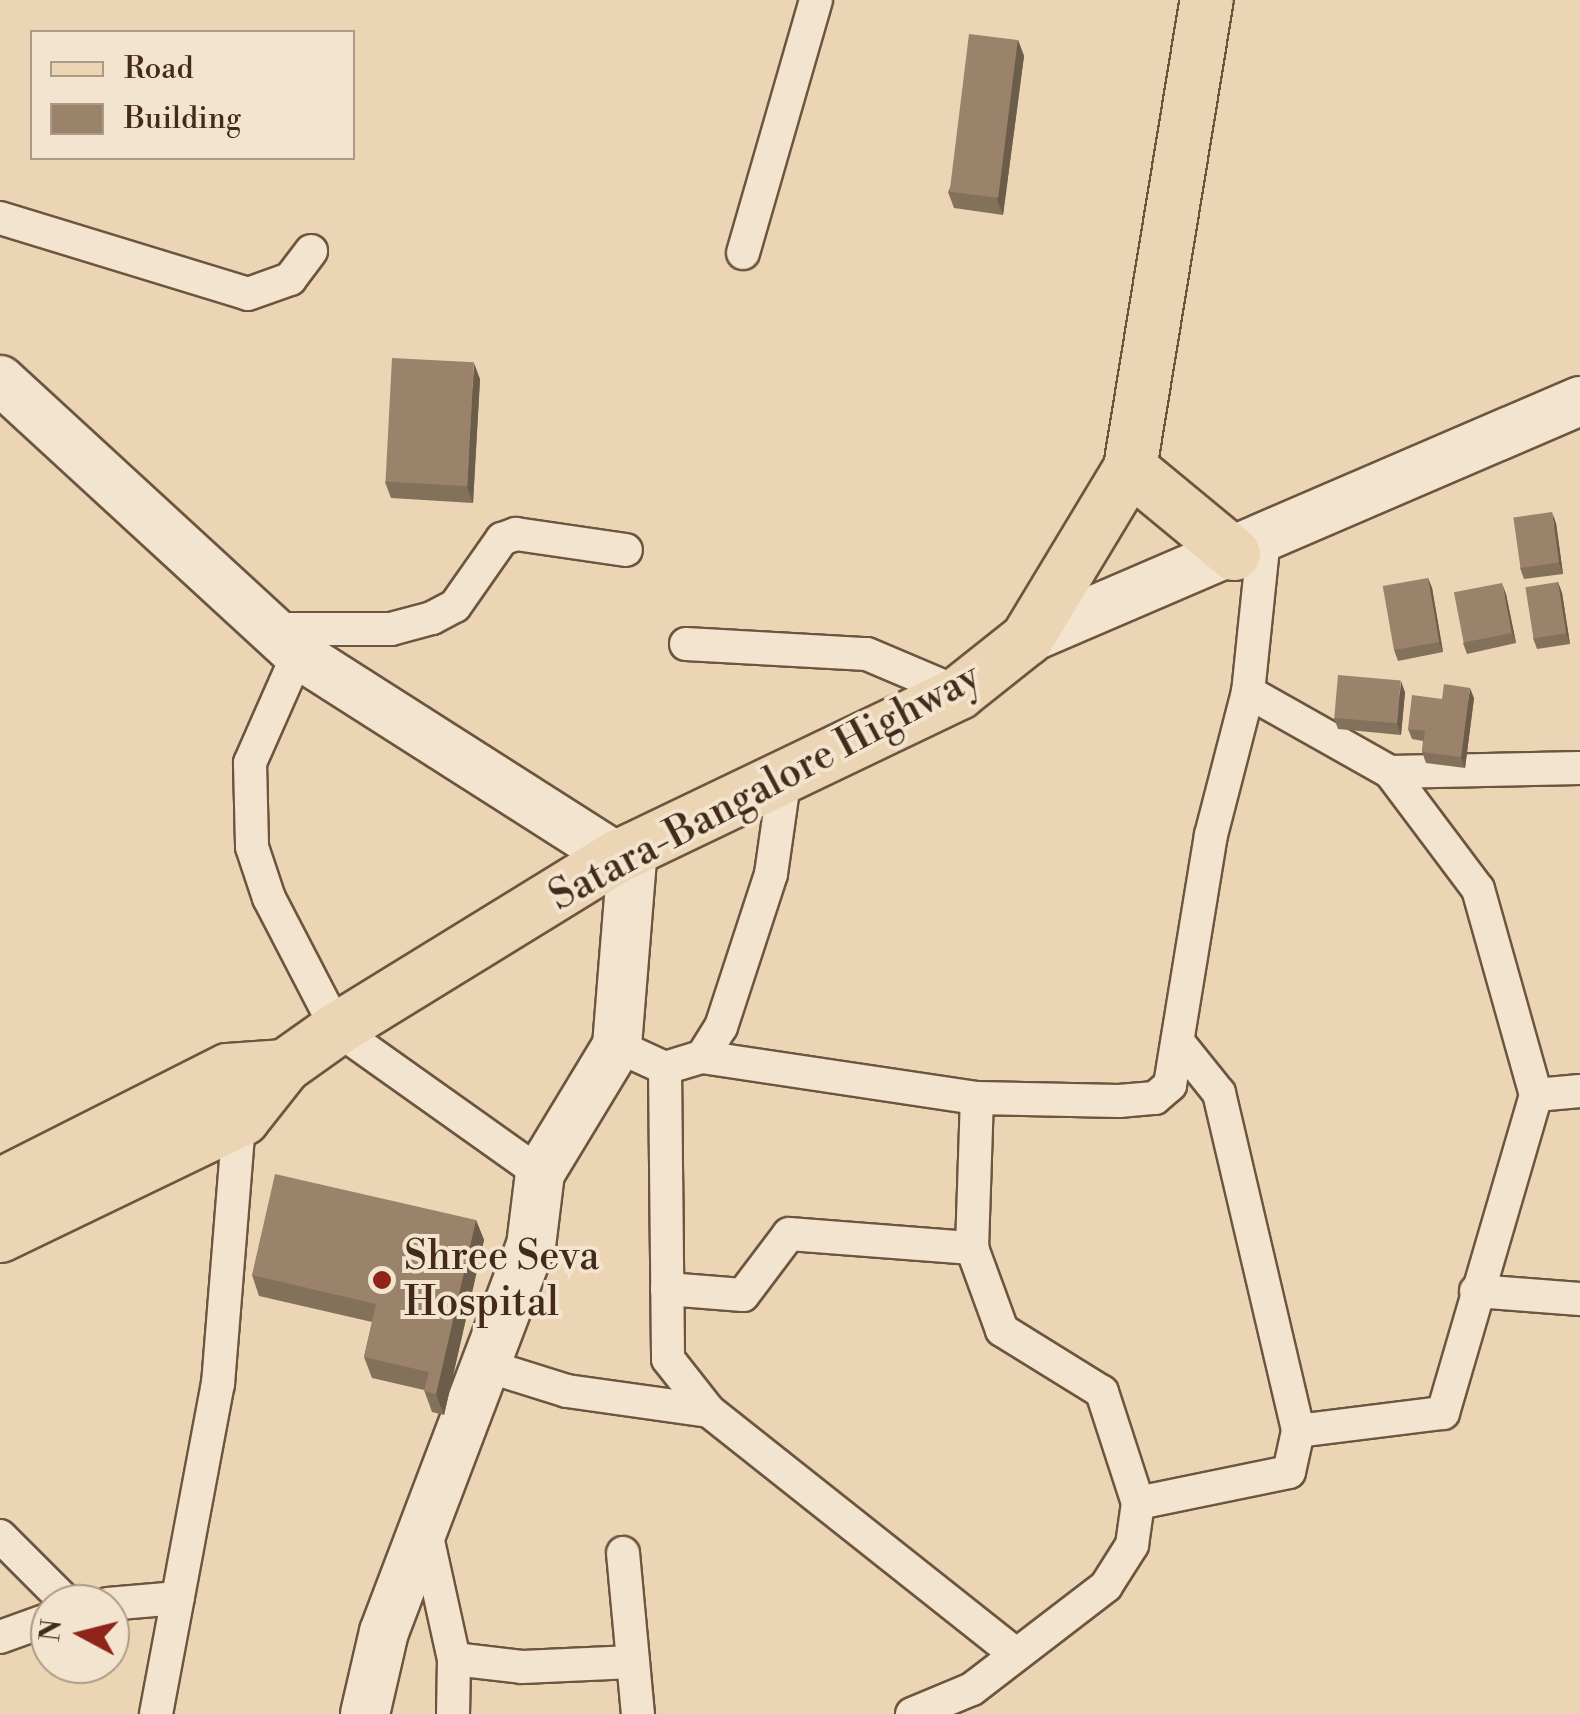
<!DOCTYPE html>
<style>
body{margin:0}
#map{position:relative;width:1580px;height:1714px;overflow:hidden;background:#ebd5b4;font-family:"Libre Bodoni",serif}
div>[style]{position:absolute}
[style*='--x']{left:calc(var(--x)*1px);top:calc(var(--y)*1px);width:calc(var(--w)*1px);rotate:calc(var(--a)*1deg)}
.roads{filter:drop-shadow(2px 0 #6d5540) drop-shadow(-2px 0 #6d5540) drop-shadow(0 2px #6d5540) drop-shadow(0 -2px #6d5540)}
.street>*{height:32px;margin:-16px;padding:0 16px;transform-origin:16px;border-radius:16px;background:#f2e4ce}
.secondary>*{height:48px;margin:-24px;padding:0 24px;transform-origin:24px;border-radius:24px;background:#f2e4ce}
.primary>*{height:52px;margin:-26px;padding:0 26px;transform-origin:26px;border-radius:26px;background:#ebd5b4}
.wall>*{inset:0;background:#84715b}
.shaded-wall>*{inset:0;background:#6c5c4a}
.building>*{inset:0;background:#9a836a;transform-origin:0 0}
.dots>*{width:28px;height:28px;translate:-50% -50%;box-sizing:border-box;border:5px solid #f2e4ce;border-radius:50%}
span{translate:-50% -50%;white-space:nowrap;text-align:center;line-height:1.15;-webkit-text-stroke:8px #f2e4ce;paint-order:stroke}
.street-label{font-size:40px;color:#432a1a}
.poi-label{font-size:40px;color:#432a1a}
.left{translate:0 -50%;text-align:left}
.legend{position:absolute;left:30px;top:30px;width:325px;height:130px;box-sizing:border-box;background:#f2e4ce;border:2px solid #ac9a86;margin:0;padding:12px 18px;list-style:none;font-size:30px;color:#432a1a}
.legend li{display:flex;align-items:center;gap:20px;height:50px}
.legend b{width:50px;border:2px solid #ac9a86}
.north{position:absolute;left:30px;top:1584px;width:100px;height:100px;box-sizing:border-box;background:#f2e4ce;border:2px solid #ac9a86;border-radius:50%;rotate:277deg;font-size:28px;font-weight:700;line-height:40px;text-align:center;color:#432a1a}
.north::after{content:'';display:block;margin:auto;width:35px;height:45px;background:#8f2418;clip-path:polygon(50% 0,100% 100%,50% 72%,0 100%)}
</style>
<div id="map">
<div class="roads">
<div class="street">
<div style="--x:0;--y:218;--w:259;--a:17"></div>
<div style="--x:248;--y:294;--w:45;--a:-19.7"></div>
<div style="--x:290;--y:279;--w:35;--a:-53"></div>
<div style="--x:743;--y:253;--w:263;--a:-73.9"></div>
<div style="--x:1264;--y:538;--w:155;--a:95.9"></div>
<div style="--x:1248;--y:692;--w:163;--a:29.4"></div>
<div style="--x:1390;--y:772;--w:146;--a:53.1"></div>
<div style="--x:1478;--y:889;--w:214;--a:74.3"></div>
<div style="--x:1536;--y:1095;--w:44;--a:-5.2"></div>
<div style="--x:269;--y:629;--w:122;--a:0"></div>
<div style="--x:391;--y:629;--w:42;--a:-15"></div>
<div style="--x:432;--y:618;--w:26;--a:-28"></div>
<div style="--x:455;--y:606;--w:82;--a:-55"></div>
<div style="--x:502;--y:539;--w:15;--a:-20"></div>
<div style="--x:516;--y:534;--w:111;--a:8.3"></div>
<div style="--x:686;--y:644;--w:181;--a:3.2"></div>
<div style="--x:867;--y:654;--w:100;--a:23"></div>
<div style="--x:298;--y:654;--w:119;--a:113.8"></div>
<div style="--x:250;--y:763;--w:84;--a:88.6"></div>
<div style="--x:252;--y:847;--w:54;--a:71.6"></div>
<div style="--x:269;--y:898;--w:148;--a:62.6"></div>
<div style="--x:337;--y:1029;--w:249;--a:35.4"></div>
<div style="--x:1390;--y:772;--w:190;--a:-1.2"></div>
<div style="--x:617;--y:1046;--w:53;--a:24.6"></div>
<div style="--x:665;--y:1068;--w:291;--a:89.4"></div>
<div style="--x:668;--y:1359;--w:66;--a:51.7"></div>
<div style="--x:709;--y:1411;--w:388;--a:38.4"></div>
<div style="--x:1182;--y:1047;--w:59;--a:51.2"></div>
<div style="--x:1219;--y:1093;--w:347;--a:76.8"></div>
<div style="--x:702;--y:1057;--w:278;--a:8.5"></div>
<div style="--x:665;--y:1068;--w:39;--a:-17"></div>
<div style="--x:702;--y:1057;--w:36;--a:-58"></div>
<div style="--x:721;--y:1027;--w:161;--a:-71.9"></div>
<div style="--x:771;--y:874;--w:92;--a:-81.9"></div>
<div style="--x:667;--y:1289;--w:76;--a:4.5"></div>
<div style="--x:743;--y:1295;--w:76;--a:-53"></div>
<div style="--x:789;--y:1234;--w:184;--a:4.4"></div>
<div style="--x:1476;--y:1291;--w:104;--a:4.4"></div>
<div style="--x:484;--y:1365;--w:87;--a:17.4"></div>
<div style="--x:567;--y:1391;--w:143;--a:8"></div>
<div style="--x:1138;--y:1503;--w:117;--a:-108"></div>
<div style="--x:1102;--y:1392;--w:118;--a:-148.2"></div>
<div style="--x:1002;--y:1330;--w:87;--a:-110.1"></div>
<div style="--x:972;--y:1248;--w:150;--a:-88.1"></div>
<div style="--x:977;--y:1098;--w:142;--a:1.2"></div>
<div style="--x:1119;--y:1101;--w:36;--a:-5"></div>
<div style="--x:1155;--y:1098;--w:20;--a:-41"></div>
<div style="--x:1170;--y:1085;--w:253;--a:-80.7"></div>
<div style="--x:1211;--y:835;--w:148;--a:-75.5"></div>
<div style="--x:426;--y:1532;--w:130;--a:77.6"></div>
<div style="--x:454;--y:1659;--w:55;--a:91"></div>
<div style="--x:0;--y:1536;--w:96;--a:45"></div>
<div style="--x:623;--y:1553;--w:162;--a:84.7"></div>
<div style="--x:108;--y:1604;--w:70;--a:-4.9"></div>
<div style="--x:0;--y:1637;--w:53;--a:-19.8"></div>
<div style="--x:454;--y:1659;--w:68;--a:6.7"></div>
<div style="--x:522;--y:1667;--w:111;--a:-2.6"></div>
<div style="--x:156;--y:1714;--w:336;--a:-79.4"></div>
<div style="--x:218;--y:1384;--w:277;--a:-85.4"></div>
<div style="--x:912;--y:1714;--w:65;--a:-22.6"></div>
<div style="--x:972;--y:1689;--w:169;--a:-37.5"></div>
<div style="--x:1106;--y:1586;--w:49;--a:-57.6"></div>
<div style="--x:1132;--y:1545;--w:42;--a:-81.9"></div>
<div style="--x:1138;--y:1503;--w:154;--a:-11.6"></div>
<div style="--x:1289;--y:1472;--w:42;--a:-77.6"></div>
<div style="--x:1298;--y:1431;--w:146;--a:-7.1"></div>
<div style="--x:1443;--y:1413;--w:331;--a:-73.7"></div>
</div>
<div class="secondary">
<div style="--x:0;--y:380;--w:405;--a:42.6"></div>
<div style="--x:298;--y:654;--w:378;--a:32.5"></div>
<div style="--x:1027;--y:639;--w:602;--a:-23.29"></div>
<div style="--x:365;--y:1714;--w:84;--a:-77"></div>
<div style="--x:384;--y:1632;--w:413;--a:-69.2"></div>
<div style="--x:531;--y:1246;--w:74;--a:-83"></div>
<div style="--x:540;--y:1173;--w:149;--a:-58.8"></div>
<div style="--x:617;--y:1046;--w:199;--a:-85.4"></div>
</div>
<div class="primary">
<div style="--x:1130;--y:468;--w:135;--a:39.6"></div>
<div style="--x:0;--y:1185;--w:255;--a:-26.8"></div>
<div style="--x:228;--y:1070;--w:57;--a:-4"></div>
<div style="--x:0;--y:1236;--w:270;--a:-25.7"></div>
<div style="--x:243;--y:1119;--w:68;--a:-51.6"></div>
<div style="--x:285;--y:1066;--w:64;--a:-35.4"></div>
<div style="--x:337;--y:1029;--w:329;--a:-31.6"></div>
<div style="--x:617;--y:857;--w:379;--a:-25.6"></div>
<div style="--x:959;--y:693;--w:87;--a:-38.5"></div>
<div style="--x:1027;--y:639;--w:200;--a:-58.9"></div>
<div style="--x:1130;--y:468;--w:474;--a:-80.7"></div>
</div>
</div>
<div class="wall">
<div style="clip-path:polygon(1018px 40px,1024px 56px,1003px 215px,954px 208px,948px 192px)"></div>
<div style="clip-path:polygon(480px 379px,473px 503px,391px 498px,385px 482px)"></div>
<div style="clip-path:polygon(1556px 523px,1563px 574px,1524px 579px,1520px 568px)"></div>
<div style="clip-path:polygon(1428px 578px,1432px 588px,1443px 652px,1398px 661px,1394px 650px)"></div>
<div style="clip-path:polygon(1558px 582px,1562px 593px,1570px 644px,1537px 649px,1533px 638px)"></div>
<div style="clip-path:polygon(1506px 594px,1516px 643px,1467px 654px,1463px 643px)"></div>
<div style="clip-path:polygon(1405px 692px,1401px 735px,1338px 729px,1334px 718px)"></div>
<div style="clip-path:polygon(1474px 698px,1465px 768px,1426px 763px,1422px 752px,1423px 741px,1412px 739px,1408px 729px,1442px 699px)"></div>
<div style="clip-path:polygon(476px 1220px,484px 1240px,444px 1415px,432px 1412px,424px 1390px,372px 1378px,364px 1357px,372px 1322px,259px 1296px,252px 1275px)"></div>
</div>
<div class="shaded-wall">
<div style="clip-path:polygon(1018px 40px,1024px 56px,1003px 215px,997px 199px)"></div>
<div style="clip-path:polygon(474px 363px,480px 379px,473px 503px,467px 487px)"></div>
<div style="clip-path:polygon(1552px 512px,1556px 523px,1563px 574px,1559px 563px)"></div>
<div style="clip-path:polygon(1428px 578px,1432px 588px,1443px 652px,1439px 642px)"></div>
<div style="clip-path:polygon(1558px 582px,1562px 593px,1570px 644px,1566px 633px)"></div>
<div style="clip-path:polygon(1502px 583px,1506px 594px,1516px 643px,1512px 633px)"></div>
<div style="clip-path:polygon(1401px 681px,1405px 692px,1401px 735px,1397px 724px)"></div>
<div style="clip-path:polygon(1470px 688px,1474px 698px,1465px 768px,1461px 757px)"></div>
<div style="clip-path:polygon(476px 1220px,484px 1240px,444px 1415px,436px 1394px)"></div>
</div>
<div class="building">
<div style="left:969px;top:34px;width:49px;height:159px;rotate:7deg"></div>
<div style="left:392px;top:358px;width:82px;height:124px;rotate:3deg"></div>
<div style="left:1552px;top:512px;width:51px;height:39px;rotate:82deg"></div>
<div style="left:1428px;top:578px;width:65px;height:46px;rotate:80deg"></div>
<div style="left:1558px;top:582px;width:52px;height:33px;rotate:81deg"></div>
<div style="left:1502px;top:583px;width:51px;height:49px;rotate:79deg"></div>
<div style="left:1338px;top:675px;width:63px;height:43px;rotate:5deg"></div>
<div style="clip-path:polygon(1444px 684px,1470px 688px,1461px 757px,1422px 752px,1425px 731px,1408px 729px,1412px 695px,1442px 699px)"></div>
<div style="clip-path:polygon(275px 1174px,476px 1220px,436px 1394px,424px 1391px,429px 1372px,364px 1357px,376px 1304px,252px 1275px)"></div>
</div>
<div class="dots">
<div style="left:382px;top:1280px;background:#8f2418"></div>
</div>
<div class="street-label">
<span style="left:765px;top:787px;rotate:-28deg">Satara-Bangalore Highway</span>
</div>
<div class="poi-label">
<span class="left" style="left:404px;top:1280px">Shree Seva<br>Hospital</span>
</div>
<ul class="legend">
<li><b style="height:12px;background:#ebd5b4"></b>Road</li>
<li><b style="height:28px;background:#9a836a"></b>Building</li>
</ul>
<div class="north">N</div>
</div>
